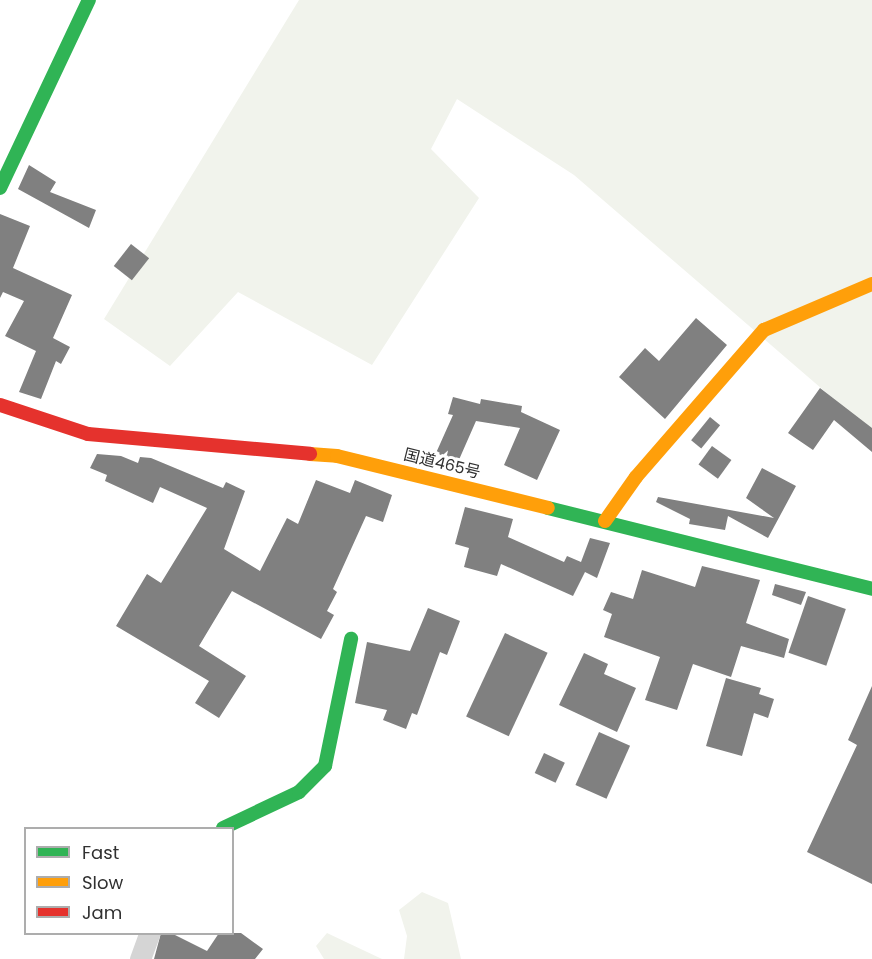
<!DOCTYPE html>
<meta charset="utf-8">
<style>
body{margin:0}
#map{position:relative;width:872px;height:959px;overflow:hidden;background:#fff;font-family:Poppins,"Noto Sans JP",sans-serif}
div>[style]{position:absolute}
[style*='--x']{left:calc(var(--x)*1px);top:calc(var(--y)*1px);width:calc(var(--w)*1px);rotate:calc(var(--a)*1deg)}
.green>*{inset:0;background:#f1f3ec}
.building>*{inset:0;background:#808080;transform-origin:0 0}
.street>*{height:21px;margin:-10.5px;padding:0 10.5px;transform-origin:10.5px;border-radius:10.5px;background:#d5d5d5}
.fast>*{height:14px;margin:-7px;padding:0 7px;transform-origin:7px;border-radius:7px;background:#30b455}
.slow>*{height:14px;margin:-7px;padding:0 7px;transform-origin:7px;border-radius:7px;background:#ff9f0a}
.jam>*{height:14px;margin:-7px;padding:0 7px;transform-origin:7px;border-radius:7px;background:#e5322d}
span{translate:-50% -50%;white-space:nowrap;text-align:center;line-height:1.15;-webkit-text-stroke:6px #fff;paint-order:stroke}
.street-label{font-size:16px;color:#313131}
.legend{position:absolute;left:24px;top:827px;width:210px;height:108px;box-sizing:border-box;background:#fff;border:2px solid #adadad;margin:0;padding:8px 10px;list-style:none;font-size:18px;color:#313131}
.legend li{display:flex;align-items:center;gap:12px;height:30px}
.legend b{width:30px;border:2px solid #adadad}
</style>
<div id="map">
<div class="green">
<div style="clip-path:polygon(299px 0,872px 0,872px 432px,574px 175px,457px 99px,431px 149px,479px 198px,372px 365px,238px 292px,170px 366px,104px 319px)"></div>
<div style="clip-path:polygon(422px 892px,448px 903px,461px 959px,404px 959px,407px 936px,399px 910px)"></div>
<div style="clip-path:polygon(327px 933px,348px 943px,382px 959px,324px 959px,316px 946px)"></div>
</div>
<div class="building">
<div style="clip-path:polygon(29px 165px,56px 182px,50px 192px,96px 210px,89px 228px,18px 189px)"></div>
<div style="clip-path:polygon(0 214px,30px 226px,13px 268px,72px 295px,53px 338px,70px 347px,61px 364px,56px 361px,41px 399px,19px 392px,36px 351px,5px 336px,24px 301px,3px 292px,0 298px)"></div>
<div style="left:131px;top:244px;width:23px;height:28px;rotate:38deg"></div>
<div style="clip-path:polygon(696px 318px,727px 345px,665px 419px,619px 377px,645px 348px,659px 361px)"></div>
<div style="clip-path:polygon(820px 388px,872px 428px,872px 452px,834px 420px,813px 450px,788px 433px)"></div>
<div style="clip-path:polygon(453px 397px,480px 404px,481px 399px,522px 406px,521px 412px,560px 430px,537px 480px,504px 465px,520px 428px,476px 421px,458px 462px,436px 453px,453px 415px,448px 414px)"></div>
<div style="left:710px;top:417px;width:13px;height:30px;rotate:39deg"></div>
<div style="left:712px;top:446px;width:24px;height:23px;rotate:36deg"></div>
<div style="clip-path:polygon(97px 454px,121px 456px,138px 463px,140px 457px,151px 458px,223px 488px,226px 482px,245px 491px,224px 549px,260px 571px,287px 518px,298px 524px,316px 480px,350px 493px,355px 480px,392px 495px,383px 522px,366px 516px,333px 589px,337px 592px,327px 611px,334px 615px,321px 639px,232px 591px,199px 646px,246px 676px,219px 718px,195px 703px,209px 681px,116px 626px,147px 574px,161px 583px,207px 508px,160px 487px,153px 503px,105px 481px,107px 475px,90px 468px)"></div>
<div style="clip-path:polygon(762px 468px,796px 486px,768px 538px,728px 516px,725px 530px,689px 524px,690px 519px,656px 502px,658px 497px,774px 518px,746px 498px)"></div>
<div style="clip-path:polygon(465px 507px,513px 519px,508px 537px,564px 562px,567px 556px,581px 562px,590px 538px,610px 543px,597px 578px,585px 572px,573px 596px,501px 564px,497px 576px,464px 567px,469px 548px,455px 544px)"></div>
<div style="clip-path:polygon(702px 566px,760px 580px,746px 623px,789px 639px,784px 658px,741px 646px,731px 677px,693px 664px,677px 710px,645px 700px,660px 657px,604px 637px,612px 614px,603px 610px,611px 592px,633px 599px,642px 570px,695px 587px)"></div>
<div style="clip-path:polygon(775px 584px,806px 592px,801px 605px,772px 595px)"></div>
<div style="left:808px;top:596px;width:40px;height:60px;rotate:19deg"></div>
<div style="clip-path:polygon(428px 608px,460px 621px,447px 655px,440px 652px,417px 715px,412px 713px,406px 729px,383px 720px,387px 710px,355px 703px,367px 642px,410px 651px)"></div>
<div style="left:505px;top:633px;width:47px;height:92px;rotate:25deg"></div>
<div style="clip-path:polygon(584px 653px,608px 664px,604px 674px,636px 688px,617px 732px,559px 705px)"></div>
<div style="clip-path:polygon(726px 678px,761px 688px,759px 694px,774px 699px,768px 718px,754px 713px,742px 756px,706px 746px)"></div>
<div style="clip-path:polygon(872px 686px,872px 884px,807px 852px,857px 745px,848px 740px)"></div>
<div style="left:599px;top:732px;width:34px;height:58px;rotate:24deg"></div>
<div style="left:544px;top:753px;width:23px;height:22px;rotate:25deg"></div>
<div style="clip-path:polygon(161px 933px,171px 933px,207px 951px,219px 933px,241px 933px,263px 949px,255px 959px,154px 959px)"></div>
</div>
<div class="street">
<div style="--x:140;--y:959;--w:27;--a:-70"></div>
</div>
<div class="fast">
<div style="--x:0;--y:188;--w:208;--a:-64.7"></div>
<div style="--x:548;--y:508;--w:334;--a:14"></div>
<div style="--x:223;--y:828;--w:84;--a:-25.3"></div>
<div style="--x:299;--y:792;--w:37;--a:-45"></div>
<div style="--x:325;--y:766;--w:130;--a:-78.4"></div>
</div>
<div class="slow">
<div style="--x:310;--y:454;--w:27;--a:4"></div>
<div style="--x:337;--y:456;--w:217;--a:13.8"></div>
<div style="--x:605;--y:521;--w:54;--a:-54.8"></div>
<div style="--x:636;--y:477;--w:195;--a:-49"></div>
<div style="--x:764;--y:330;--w:117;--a:-23.1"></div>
</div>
<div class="jam">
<div style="--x:0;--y:405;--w:93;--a:18.2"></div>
<div style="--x:88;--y:434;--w:223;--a:5.1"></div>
</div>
<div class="street-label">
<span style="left:442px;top:464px;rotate:14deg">国道465号</span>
</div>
<ul class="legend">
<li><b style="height:8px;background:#30b455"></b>Fast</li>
<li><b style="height:8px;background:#ff9f0a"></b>Slow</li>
<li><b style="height:8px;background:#e5322d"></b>Jam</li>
</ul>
</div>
